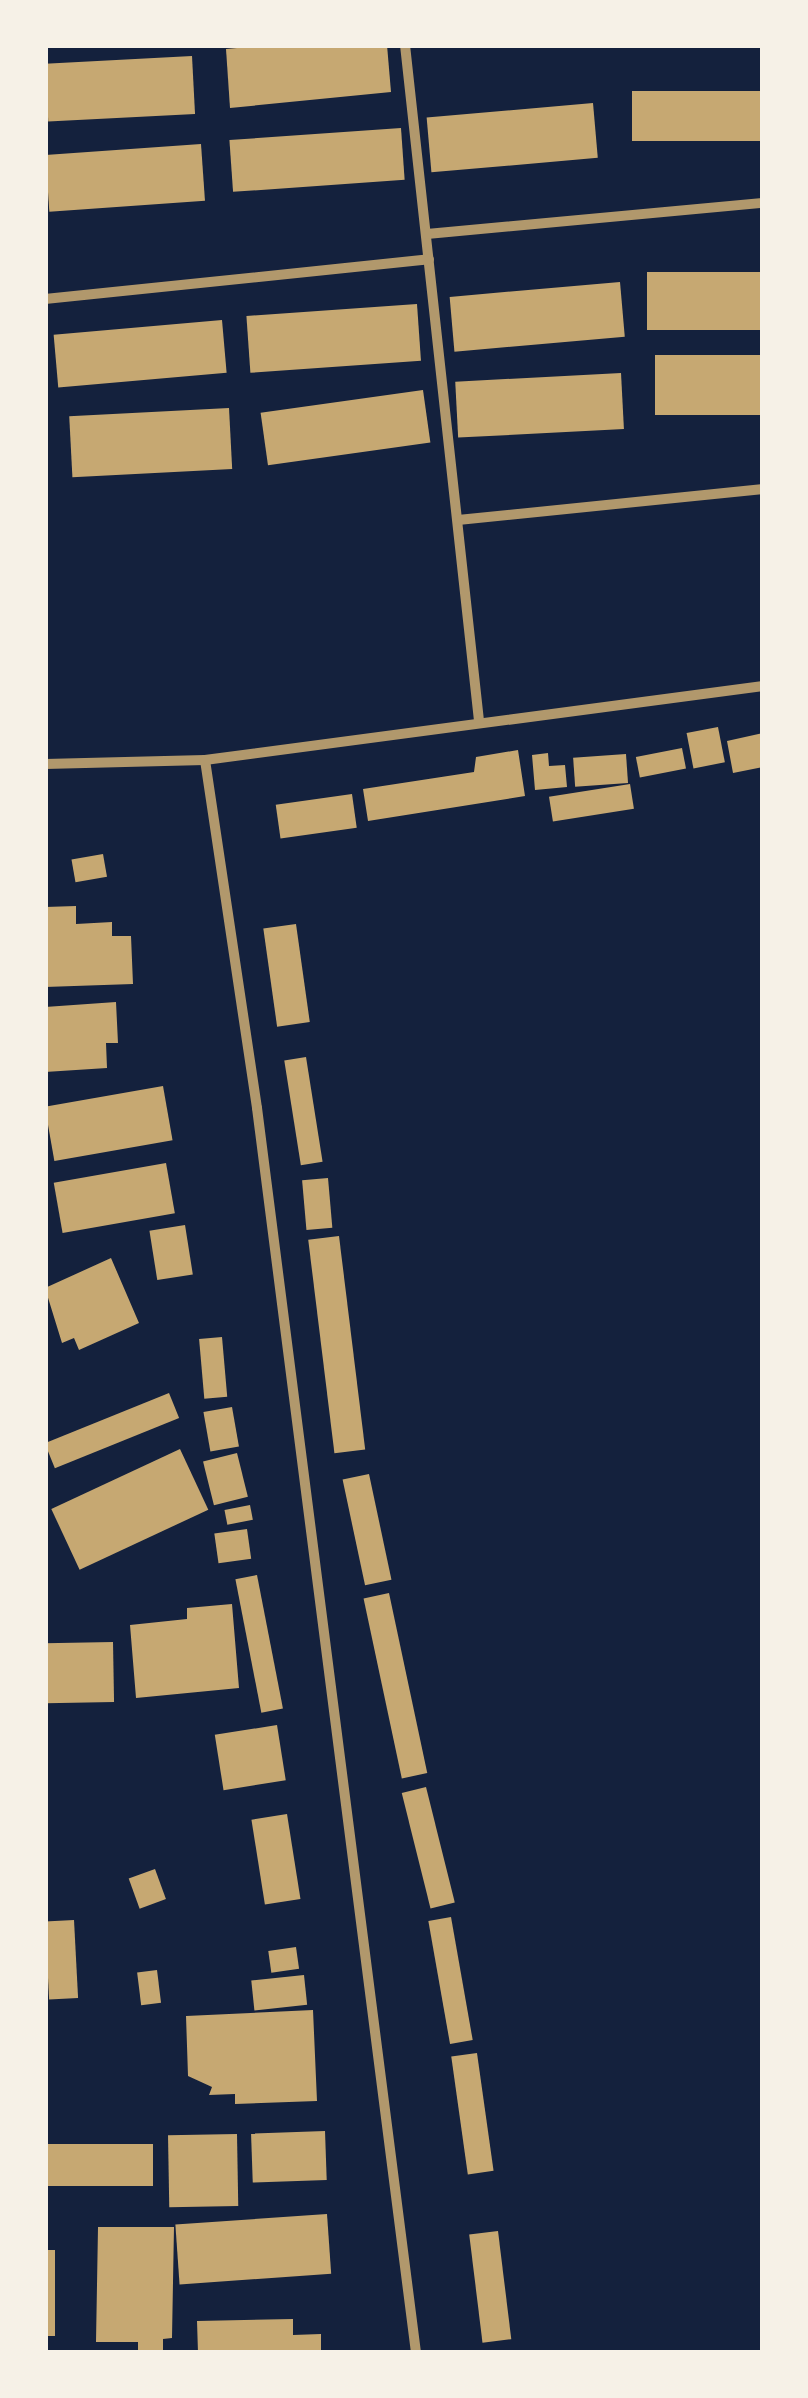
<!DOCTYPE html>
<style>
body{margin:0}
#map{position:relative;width:808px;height:2398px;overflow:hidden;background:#14213d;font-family:Literata,serif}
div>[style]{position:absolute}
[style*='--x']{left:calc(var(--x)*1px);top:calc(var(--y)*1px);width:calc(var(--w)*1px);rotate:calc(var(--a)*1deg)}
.building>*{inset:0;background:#c6a872;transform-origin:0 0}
.minor>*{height:10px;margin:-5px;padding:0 5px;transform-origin:5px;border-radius:5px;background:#b1986c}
span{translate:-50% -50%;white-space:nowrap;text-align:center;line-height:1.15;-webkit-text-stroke:10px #f6f1e7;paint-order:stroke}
.frame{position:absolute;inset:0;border:48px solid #f6f1e7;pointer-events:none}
</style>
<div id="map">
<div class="building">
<div style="clip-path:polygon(271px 45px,387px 45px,391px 92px,230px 108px,226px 49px)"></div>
<div style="left:192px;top:56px;width:58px;height:147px;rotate:87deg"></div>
<div style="left:763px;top:91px;width:50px;height:131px;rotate:90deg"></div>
<div style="left:593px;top:103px;width:55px;height:167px;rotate:85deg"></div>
<div style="left:401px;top:128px;width:52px;height:172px;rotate:86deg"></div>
<div style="left:201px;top:144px;width:57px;height:156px;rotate:86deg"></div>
<div style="left:763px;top:272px;width:58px;height:116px;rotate:90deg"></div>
<div style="left:620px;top:282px;width:55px;height:171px;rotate:85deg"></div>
<div style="left:417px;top:304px;width:57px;height:171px;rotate:86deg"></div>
<div style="left:222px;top:320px;width:53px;height:169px;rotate:85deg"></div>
<div style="left:763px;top:355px;width:60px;height:108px;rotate:90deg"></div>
<div style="left:621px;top:373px;width:56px;height:166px;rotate:87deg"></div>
<div style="left:423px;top:390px;width:53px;height:164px;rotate:82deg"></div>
<div style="left:229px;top:408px;width:61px;height:160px;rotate:87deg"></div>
<div style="left:718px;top:727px;width:36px;height:32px;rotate:79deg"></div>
<div style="clip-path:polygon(763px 733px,763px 767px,733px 773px,727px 741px)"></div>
<div style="left:682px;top:748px;width:21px;height:47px;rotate:79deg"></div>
<div style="clip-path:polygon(518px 750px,525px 796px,368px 821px,363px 789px,474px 772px,476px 757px)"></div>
<div style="clip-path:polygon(548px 753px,549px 766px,565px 765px,567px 787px,535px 790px,532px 755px)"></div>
<div style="left:626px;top:754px;width:29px;height:53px;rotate:86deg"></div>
<div style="left:630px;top:784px;width:25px;height:82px;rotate:81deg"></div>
<div style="left:352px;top:794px;width:34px;height:77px;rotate:82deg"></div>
<div style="left:103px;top:854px;width:23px;height:32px;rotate:80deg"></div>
<div style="clip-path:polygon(76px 906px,76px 924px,112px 922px,112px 936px,131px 936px,133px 984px,45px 987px,45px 907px)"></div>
<div style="left:296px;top:924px;width:99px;height:33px;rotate:82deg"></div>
<div style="clip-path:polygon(116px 1002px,118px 1043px,106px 1043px,107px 1068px,45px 1072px,45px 1007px)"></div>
<div style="left:306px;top:1057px;width:106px;height:22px;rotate:81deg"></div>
<div style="left:163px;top:1086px;width:55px;height:120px;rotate:80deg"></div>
<div style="left:166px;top:1163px;width:51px;height:114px;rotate:80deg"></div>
<div style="left:328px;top:1178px;width:50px;height:26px;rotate:85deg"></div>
<div style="left:185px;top:1225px;width:50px;height:36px;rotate:81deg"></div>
<div style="left:339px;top:1236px;width:215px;height:31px;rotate:83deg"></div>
<div style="clip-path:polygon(111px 1258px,139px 1323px,79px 1350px,74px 1338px,62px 1343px,45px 1288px)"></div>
<div style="left:222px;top:1337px;width:60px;height:23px;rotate:85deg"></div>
<div style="left:169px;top:1393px;width:27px;height:134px;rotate:68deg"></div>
<div style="left:232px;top:1407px;width:40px;height:29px;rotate:80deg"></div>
<div style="left:180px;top:1449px;width:67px;height:142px;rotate:65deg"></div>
<div style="left:237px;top:1453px;width:45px;height:35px;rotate:76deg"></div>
<div style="left:369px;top:1474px;width:108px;height:27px;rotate:78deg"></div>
<div style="left:250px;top:1505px;width:15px;height:26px;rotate:79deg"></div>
<div style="left:247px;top:1529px;width:30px;height:33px;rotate:82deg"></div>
<div style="left:257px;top:1575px;width:136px;height:22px;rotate:79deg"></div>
<div style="left:389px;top:1593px;width:184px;height:26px;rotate:78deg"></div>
<div style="clip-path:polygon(232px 1604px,239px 1688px,136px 1698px,130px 1625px,187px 1619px,187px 1608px)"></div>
<div style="left:113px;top:1642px;width:60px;height:68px;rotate:89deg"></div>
<div style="left:277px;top:1725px;width:56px;height:63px;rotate:81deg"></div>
<div style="left:426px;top:1787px;width:119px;height:25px;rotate:76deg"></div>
<div style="left:287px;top:1814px;width:86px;height:36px;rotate:81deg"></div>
<div style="left:155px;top:1869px;width:32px;height:28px;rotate:70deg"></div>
<div style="left:451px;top:1917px;width:125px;height:23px;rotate:80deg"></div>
<div style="left:74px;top:1920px;width:78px;height:29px;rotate:87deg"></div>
<div style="left:296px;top:1947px;width:22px;height:28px;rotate:82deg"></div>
<div style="left:157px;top:1970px;width:33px;height:20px;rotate:83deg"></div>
<div style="left:304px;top:1975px;width:30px;height:53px;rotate:84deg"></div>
<div style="clip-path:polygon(313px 2010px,317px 2101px,235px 2104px,235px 2094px,209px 2095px,212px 2087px,188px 2076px,186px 2016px)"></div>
<div style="left:477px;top:2053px;width:119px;height:26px;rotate:82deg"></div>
<div style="left:325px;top:2131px;width:49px;height:74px;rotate:88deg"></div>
<div style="left:237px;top:2134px;width:72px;height:69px;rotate:89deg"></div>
<div style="left:45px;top:2144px;width:108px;height:42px"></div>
<div style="left:327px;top:2214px;width:60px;height:152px;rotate:86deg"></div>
<div style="clip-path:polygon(98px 2227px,174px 2227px,172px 2338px,163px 2339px,163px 2353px,138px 2353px,138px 2342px,96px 2342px)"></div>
<div style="left:498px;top:2231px;width:109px;height:29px;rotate:83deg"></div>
<div style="left:45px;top:2250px;width:10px;height:86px"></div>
<div style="clip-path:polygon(293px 2319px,293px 2335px,321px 2334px,321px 2353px,198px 2353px,197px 2321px)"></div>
</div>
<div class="minor">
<div style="--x:405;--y:45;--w:680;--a:83.75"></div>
<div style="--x:427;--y:234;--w:337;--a:-5.3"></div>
<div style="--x:45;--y:299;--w:386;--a:-5.9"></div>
<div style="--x:458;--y:520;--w:307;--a:-5.8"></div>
<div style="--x:205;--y:760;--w:352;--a:81.5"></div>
<div style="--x:257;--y:1108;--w:1255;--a:82.72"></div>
<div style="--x:45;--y:764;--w:160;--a:-1.4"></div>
<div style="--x:205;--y:760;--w:563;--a:-7.55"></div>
</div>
<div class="frame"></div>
</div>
